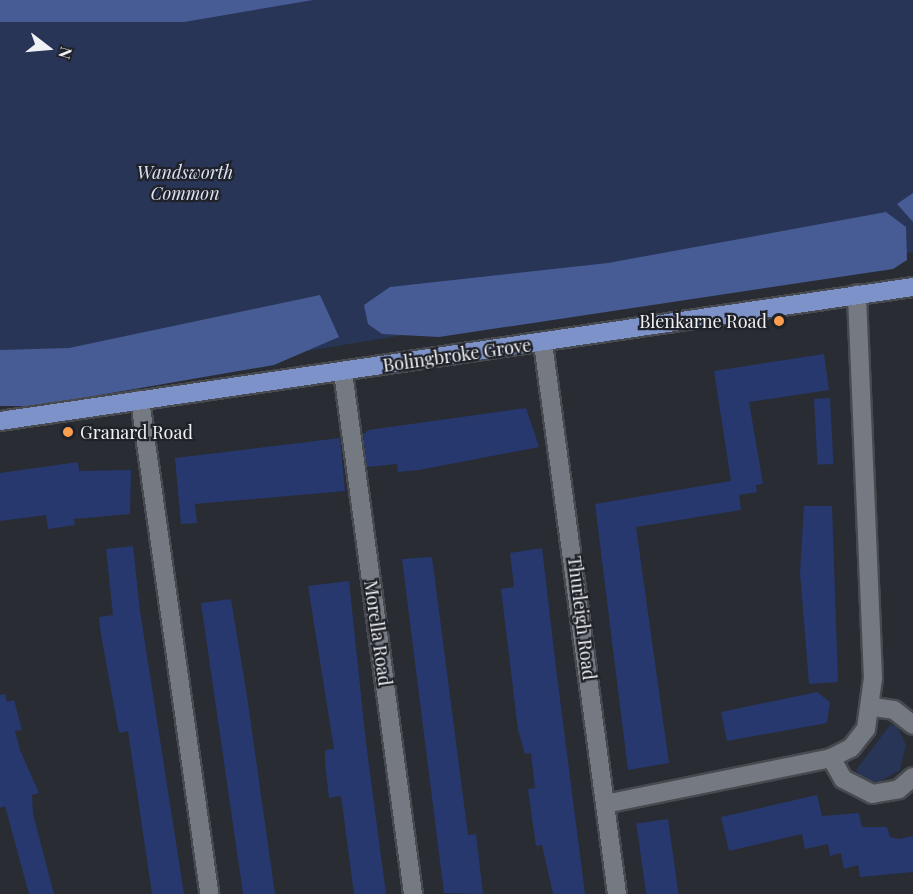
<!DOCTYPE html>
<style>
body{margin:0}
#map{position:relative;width:913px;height:894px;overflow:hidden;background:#292c33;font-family:"Playfair Display",serif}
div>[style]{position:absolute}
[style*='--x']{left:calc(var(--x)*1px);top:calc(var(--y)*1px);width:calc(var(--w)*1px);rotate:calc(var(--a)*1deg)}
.green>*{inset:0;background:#293556}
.forest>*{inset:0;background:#475c94}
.building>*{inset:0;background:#27386e;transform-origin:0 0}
.roads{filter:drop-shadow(2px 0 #474a4f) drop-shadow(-2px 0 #474a4f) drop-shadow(0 2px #474a4f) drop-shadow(0 -2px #474a4f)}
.minor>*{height:18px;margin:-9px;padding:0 9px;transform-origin:9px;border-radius:9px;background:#757981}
.major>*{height:18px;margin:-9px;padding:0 9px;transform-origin:9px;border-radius:9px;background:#7d92c8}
.dots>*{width:16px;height:16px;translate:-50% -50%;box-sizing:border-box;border:3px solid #202229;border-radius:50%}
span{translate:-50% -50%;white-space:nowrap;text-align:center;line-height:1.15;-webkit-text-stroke:4.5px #202229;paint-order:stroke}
.park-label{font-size:18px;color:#dbe2f4;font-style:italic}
.poi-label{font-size:18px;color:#eff1f5}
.right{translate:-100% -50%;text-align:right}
.left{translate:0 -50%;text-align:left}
.street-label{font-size:18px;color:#eff1f5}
.north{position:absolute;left:18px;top:18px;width:60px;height:60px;-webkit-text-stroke:4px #202229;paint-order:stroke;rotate:106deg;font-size:16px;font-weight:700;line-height:24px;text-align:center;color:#eff1f5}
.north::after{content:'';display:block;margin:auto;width:21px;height:27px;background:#eff1f5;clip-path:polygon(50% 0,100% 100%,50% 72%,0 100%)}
</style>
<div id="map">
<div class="green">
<div style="clip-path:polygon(0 0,913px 0,913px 252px,0 401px)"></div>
<div style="clip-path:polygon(890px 725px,897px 726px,906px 745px,900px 770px,879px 782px,861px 779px,856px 770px)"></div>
</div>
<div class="forest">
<div style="clip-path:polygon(0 0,313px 0,184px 22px,0 22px)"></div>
<div style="clip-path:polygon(913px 193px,913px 222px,897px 204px)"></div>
<div style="clip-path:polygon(886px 212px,906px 227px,907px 260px,893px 269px,439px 337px,382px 334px,368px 324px,364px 305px,390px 287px,608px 263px)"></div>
<div style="clip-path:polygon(320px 295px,339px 337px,274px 365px,36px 406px,0 406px,0 350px,69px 348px)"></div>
</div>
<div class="building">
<div style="clip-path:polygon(824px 354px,829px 390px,749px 402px,763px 484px,756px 485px,757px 492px,739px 495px,741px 510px,636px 527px,669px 763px,628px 770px,595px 504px,731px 481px,714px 371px)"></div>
<div style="left:830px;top:398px;width:66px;height:16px;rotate:87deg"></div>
<div style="clip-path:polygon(526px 408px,539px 447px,419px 470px,398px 472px,397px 464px,367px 467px,363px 435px,368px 430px)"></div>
<div style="clip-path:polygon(340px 438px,345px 491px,195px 504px,197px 523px,181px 524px,175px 458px)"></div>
<div style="clip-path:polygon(78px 462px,79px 471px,131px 470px,130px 514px,74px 519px,75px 525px,48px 529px,46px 515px,0 521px,0 473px)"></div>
<div style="clip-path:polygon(804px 506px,832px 506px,838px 682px,809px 684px,800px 573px)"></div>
<div style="clip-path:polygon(133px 546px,140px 611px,184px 894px,152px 894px,128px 731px,119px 733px,101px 635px,99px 617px,113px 615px,106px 549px)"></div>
<div style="clip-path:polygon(542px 548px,556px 668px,585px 894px,553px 894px,542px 845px,536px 846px,528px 789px,535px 788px,531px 753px,525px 754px,518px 730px,501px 589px,514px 587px,510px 553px)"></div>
<div style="clip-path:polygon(432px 557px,468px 835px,476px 834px,483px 894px,444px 893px,402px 559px)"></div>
<div style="clip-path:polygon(349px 581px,366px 743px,386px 894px,354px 894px,341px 796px,329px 798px,325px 763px,325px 750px,334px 749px,308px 586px)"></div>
<div style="clip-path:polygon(231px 599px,247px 696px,275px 894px,243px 894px,239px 866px,201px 603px)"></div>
<div style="clip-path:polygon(817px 692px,830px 702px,827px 723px,727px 741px,721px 712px)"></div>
<div style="clip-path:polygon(5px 694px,7px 702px,14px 700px,22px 730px,15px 731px,20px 750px,39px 793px,32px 795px,33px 814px,54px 894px,29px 894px,5px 806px,0 808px,0 695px)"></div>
<div style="clip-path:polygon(817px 795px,822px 816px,859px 813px,862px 827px,887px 827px,890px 837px,899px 839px,913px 836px,913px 872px,860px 877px,858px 865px,844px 869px,841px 853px,830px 856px,828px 844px,805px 849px,802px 834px,729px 851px,721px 817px)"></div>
<div style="left:668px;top:819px;width:76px;height:32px;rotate:82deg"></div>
</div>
<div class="roads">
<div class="minor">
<div style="--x:543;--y:343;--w:556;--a:82.35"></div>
<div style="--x:343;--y:372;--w:527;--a:82.36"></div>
<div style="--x:140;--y:400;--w:499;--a:82"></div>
<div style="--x:873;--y:707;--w:21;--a:8"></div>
<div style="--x:894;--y:710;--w:24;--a:38"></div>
<div style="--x:831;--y:758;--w:24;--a:60"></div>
<div style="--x:843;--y:779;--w:33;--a:27"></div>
<div style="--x:872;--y:794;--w:27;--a:-10"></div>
<div style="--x:899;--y:789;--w:18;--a:-41"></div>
<div style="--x:605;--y:804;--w:231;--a:-11.5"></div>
<div style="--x:831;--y:758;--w:22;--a:-27"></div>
<div style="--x:851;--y:748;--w:24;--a:-52"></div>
<div style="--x:866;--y:729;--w:51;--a:-82.2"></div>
<div style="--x:873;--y:678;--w:384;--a:-92.4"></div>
</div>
<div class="major">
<div style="--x:0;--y:421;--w:923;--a:-8.35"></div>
</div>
</div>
<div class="dots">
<div style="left:779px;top:321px;background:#fb9e51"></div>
<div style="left:68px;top:432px;background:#fb9e51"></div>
</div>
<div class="park-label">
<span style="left:185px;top:183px">Wandsworth<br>Common</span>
</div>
<div class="poi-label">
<span class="right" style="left:767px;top:321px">Blenkarne Road</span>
<span class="left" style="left:80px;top:432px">Granard Road</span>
</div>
<div class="street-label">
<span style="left:457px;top:355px;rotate:-8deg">Bolingbroke Grove</span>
<span style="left:582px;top:618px;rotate:83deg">Thurleigh Road</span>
<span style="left:378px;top:633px;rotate:82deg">Morella Road</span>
</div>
<div class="north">N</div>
</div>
